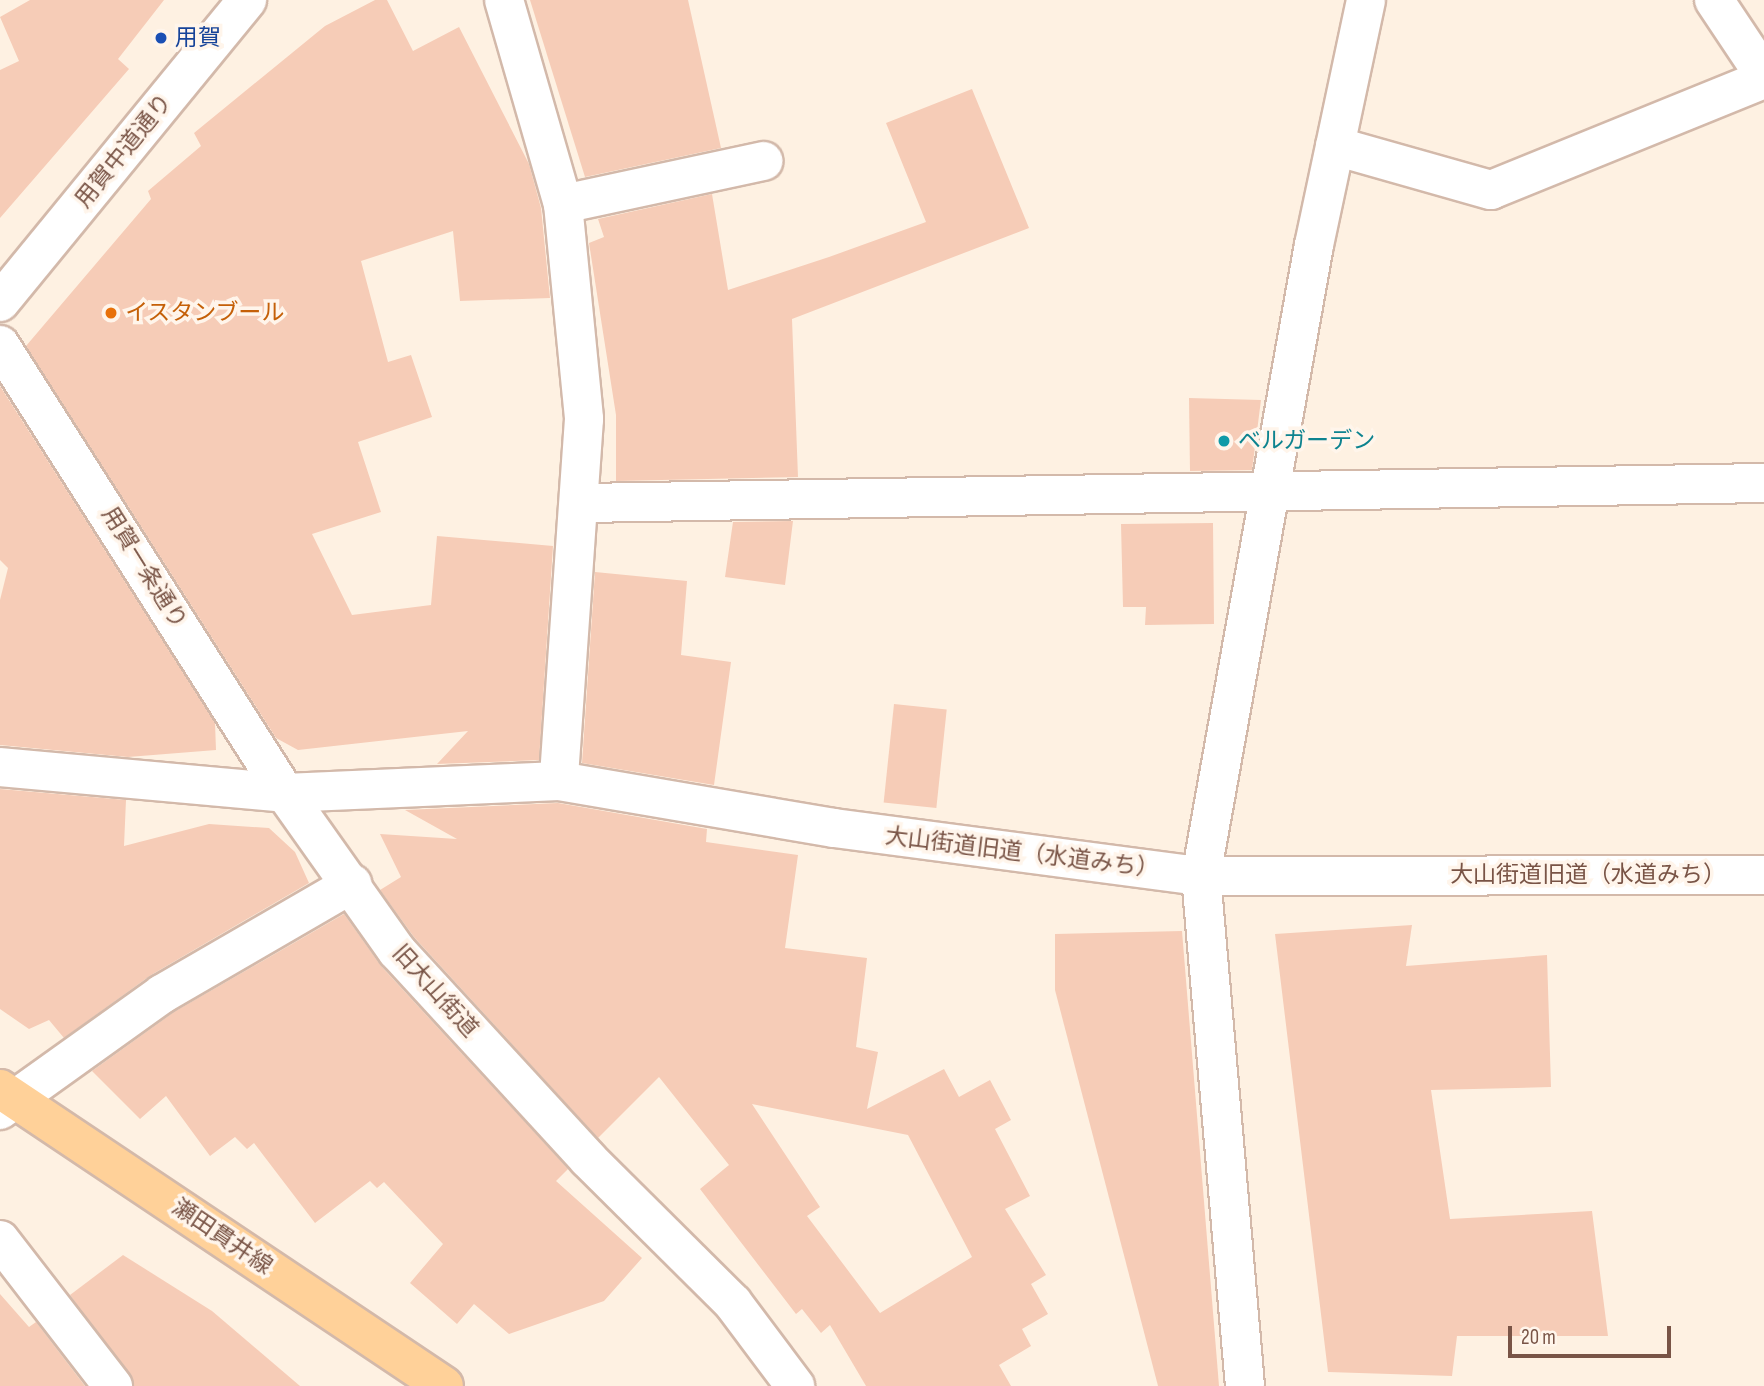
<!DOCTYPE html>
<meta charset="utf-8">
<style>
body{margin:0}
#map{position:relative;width:1764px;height:1386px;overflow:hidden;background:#fef1e2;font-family:"Sofia Sans Condensed","Noto Sans JP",sans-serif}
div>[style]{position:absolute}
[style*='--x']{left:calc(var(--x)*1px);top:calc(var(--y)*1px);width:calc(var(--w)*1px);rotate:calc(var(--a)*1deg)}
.building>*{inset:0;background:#f6ccb7;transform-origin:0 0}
.roads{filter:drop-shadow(2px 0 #d3b9aa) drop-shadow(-2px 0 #d3b9aa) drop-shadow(0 2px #d3b9aa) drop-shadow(0 -2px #d3b9aa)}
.minor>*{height:38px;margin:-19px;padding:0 19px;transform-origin:19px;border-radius:19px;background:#fff}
.major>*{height:38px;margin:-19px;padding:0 19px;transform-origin:19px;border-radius:19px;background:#ffd199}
.dots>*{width:19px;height:19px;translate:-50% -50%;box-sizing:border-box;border:4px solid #fff5eb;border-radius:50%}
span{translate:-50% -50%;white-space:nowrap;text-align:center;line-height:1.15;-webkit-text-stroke:7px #fff5eb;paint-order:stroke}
.transit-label{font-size:23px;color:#164399}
.left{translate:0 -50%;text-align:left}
.street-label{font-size:23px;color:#795446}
.food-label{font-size:23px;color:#c56008}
.culture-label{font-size:23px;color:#0d838f}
.scale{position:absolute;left:1508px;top:1326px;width:163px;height:32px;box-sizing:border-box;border:4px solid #795446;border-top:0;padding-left:9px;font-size:21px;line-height:24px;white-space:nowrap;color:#795446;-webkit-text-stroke:5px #fff5eb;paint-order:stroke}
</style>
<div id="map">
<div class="building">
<div style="clip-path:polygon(30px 0,164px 0,118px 59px,129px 69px,0 218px,0 70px,19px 61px,0 17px)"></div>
<div style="clip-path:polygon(375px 0,387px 0,413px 51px,459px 27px,529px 164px,541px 208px,550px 298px,460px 301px,453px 231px,361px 261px,388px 362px,411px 355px,432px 417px,358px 442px,381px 512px,312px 534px,352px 615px,431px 605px,437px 536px,553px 546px,539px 760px,437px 764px,468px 731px,298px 750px,276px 738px,26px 346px,151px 199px,148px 191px,201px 146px,194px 133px,325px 26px)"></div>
<div style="clip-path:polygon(530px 0,688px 0,721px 148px,585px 177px)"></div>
<div style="clip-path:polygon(972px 89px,1029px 228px,792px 319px,798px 477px,616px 481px,616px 415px,589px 243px,604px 237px,598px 219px,712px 194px,728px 290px,829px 257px,926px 222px,886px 123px)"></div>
<div style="clip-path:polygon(0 386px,215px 723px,216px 750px,128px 757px,0 745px,0 600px,8px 568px,0 560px)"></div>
<div style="clip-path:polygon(1189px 398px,1261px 400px,1252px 470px,1190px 471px)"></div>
<div style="clip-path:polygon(793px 521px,785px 585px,725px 577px,733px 522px)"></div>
<div style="clip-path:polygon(1213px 523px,1214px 624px,1145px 625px,1146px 607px,1123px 607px,1121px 524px)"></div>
<div style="clip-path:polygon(595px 572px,687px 581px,681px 655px,731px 662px,714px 785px,582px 763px)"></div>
<div style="left:894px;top:704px;width:53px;height:99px;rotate:6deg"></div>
<div style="clip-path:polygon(0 789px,126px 800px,124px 846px,209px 824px,269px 828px,295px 852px,309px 883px,151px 975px,64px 1038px,49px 1020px,29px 1029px,0 1009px)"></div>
<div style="clip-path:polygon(evenodd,558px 803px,707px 829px,706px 842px,798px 855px,785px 948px,867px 958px,856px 1047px,878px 1052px,867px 1109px,944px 1069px,959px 1097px,990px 1080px,1011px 1120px,995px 1129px,1030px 1196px,1005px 1209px,1046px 1275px,1031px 1284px,1048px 1314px,1022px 1329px,1031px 1346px,999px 1365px,1011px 1386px,866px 1386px,830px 1325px,821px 1333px,802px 1309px,796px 1314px,700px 1189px,729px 1165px,659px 1077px,598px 1138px,414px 937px,380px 890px,401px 877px,380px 834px,457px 839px,405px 810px,558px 803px,752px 1104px,908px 1135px,972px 1257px,880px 1313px,807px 1216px,820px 1207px,752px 1104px)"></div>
<div style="clip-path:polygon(344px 914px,381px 966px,568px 1169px,556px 1181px,642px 1258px,604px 1301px,509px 1334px,474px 1304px,457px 1324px,410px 1283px,443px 1244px,384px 1182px,377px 1188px,370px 1181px,315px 1223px,254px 1143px,247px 1149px,235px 1137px,210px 1156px,166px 1096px,140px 1119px,92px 1071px,174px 1012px)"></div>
<div style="clip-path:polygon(1412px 925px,1406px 966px,1547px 955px,1551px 1087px,1431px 1090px,1450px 1219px,1592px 1211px,1608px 1336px,1457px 1336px,1452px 1376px,1328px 1372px,1275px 934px)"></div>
<div style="clip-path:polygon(1182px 931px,1219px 1386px,1158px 1386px,1055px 990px,1055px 934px)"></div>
<div style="clip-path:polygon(123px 1255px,212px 1311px,300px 1386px,134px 1386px,70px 1295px)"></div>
<div style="clip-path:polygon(0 1294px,29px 1327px,36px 1322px,85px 1386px,0 1386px)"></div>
</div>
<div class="roads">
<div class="minor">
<div style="--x:504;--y:0;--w:212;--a:73.9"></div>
<div style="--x:563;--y:204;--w:216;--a:84.4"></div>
<div style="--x:584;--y:419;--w:363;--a:94"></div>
<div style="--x:1714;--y:0;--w:90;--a:56.3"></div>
<div style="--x:1335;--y:146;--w:162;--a:15.8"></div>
<div style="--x:1491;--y:190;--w:295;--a:-22.1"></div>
<div style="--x:563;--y:204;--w:205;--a:-12.1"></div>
<div style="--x:0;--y:302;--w:390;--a:-50.7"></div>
<div style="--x:0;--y:345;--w:531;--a:57.54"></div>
<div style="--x:285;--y:793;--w:274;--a:-2.5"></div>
<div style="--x:559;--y:781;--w:279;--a:9.7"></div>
<div style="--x:834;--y:828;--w:370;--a:7.5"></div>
<div style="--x:1201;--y:876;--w:563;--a:-0.1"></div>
<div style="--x:583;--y:503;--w:1181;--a:-0.97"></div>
<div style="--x:0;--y:767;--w:286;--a:5.2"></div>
<div style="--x:285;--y:793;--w:194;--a:54.7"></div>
<div style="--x:397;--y:951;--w:282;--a:47.4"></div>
<div style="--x:588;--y:1159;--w:204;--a:44.8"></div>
<div style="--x:733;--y:1303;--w:104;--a:53.2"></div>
<div style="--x:0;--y:1110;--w:199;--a:-35.6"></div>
<div style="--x:162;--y:994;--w:220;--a:-30.1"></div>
<div style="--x:0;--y:1240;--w:185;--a:52.3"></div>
<div style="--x:1245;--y:1386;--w:512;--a:-94.93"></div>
<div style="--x:1201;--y:876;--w:641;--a:-79.85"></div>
<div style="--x:1314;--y:245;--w:250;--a:-78"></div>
</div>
<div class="major">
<div style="--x:0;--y:1089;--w:534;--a:33.78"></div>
</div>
</div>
<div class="dots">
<div style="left:161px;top:38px;background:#1a4fb4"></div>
<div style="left:111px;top:313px;background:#e8710a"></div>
<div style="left:1224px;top:441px;background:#0f9aa8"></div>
</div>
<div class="transit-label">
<span class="left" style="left:175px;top:38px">用賀</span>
</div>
<div class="street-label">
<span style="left:124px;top:151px;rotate:-51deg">用賀中道通り</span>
<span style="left:144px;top:568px;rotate:58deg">用賀一条通り</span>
<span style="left:1022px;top:853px;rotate:7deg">大山街道旧道（水道みち）</span>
<span style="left:1588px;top:875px">大山街道旧道（水道みち）</span>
<span style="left:435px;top:991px;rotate:48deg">旧大山街道</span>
<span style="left:222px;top:1237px;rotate:34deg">瀬田貫井線</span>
</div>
<div class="food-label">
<span class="left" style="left:125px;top:313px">イスタンブール</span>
</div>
<div class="culture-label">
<span class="left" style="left:1238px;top:441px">ベルガーデン</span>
</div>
<div class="scale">20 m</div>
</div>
